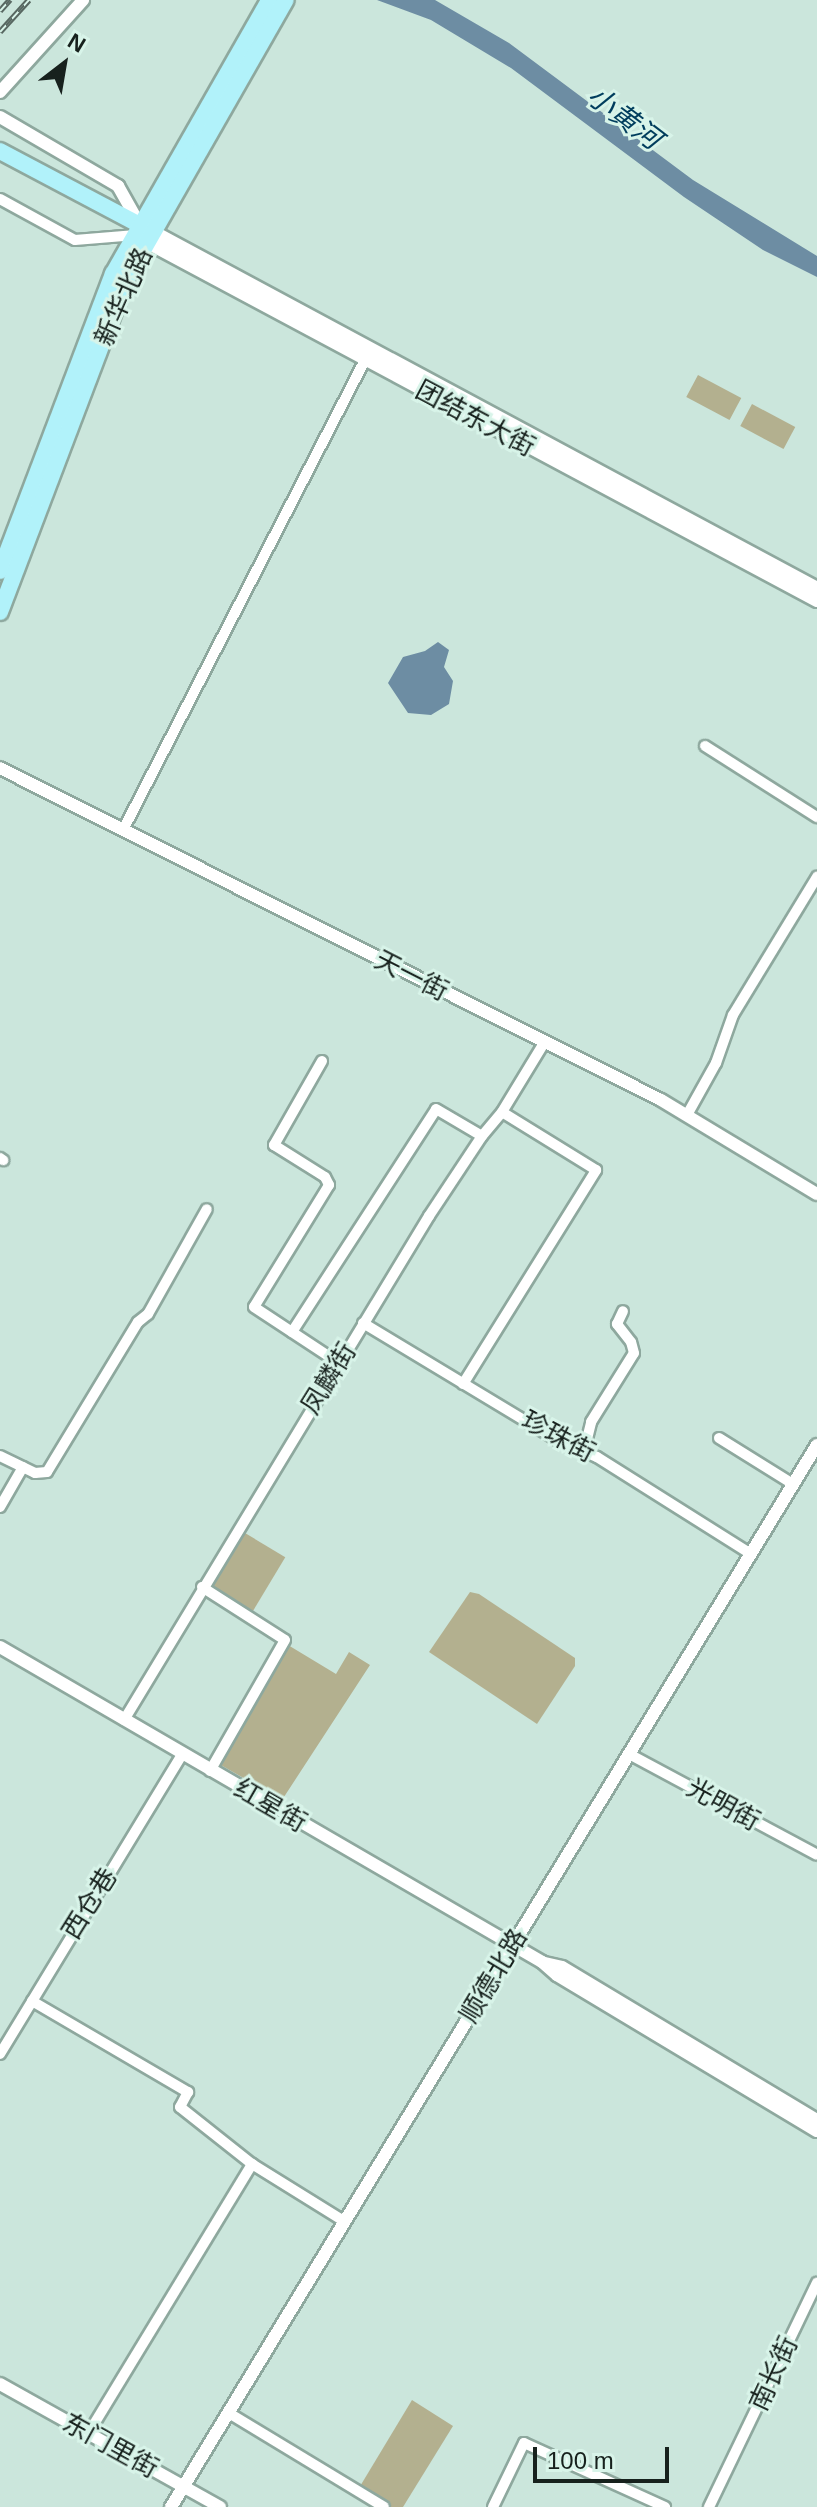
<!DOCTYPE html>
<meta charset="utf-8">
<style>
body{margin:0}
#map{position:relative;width:817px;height:2507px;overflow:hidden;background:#cbe6dc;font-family:Arial,"Noto Sans SC",sans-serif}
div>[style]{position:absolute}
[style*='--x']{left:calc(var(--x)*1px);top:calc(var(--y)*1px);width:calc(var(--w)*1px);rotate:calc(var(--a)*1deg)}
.green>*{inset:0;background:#b3b08f;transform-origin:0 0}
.water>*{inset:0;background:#6d8da3}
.roads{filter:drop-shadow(2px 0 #8ea89e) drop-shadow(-2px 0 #8ea89e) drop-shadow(0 2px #8ea89e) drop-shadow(0 -2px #8ea89e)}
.minor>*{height:10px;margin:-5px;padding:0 5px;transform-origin:5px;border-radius:5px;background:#fff}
.tertiary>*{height:12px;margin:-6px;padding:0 6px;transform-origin:6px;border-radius:6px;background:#fff}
.secondary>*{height:14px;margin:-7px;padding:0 7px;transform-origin:7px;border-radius:7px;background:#fff}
.primary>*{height:16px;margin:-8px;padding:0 8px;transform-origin:8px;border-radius:8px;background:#b1f2fa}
.rail>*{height:6px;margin-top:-3px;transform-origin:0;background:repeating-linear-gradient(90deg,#d8f4e9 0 9px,#576761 0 18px);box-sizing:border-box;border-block:2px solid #576761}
span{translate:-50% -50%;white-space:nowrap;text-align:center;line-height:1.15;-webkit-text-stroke:6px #d8f4e9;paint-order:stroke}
.street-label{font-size:26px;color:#17211d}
.water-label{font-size:28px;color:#003d5d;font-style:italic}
.north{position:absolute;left:24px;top:24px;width:80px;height:80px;-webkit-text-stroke:6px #d8f4e9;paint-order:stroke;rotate:31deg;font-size:22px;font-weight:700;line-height:32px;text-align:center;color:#17211d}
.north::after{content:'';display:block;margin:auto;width:28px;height:36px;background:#17211d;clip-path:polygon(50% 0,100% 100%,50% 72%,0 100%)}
.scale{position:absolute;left:533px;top:2447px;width:136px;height:36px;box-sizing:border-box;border:4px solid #17211d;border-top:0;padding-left:10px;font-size:24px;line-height:28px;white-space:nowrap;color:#17211d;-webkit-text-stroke:6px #d8f4e9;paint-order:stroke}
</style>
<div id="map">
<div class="green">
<div style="left:698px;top:375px;width:49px;height:25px;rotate:28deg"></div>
<div style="left:752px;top:404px;width:49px;height:25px;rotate:28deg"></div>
<div style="left:245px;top:1533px;width:47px;height:63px;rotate:31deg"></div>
<div style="clip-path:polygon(470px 1592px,479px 1594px,575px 1658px,575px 1666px,537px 1724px,429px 1652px)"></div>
<div style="clip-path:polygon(288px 1645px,336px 1674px,349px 1652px,370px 1665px,282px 1800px,219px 1764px)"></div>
<div style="clip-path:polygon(412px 2400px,453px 2426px,403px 2507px,391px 2507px,359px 2488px)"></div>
</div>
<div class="water">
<div style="clip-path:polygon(377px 0,435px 0,509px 43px,693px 180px,817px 256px,817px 277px,763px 250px,684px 197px,511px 68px,431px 20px)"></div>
<div style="clip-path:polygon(438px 642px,449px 650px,444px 667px,453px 681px,449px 704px,431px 715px,408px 713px,388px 683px,403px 657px,425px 651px)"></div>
</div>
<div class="roads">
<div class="minor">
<div style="--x:0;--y:199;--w:85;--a:28.7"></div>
<div style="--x:75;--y:240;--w:61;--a:-4.7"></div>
<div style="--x:705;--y:746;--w:133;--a:32.4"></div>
<div style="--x:123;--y:830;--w:529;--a:-62.76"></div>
<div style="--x:322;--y:1061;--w:97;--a:119.7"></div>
<div style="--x:274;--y:1145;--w:60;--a:32.1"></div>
<div style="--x:325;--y:1177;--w:9;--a:63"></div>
<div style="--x:329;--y:1185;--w:143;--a:121.6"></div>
<div style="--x:254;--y:1307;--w:102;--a:33.4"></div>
<div style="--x:687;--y:1115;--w:60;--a:-60.9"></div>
<div style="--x:716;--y:1063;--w:51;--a:-70.5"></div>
<div style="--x:733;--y:1015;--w:162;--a:-58.7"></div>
<div style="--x:0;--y:1158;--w:4;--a:34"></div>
<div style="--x:363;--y:1323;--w:227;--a:31.1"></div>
<div style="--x:557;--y:1440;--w:43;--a:23"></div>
<div style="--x:597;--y:1457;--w:182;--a:32.2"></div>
<div style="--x:292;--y:1332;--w:265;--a:-57.1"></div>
<div style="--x:436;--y:1109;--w:53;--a:30.4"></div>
<div style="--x:463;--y:1384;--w:252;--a:-58.1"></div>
<div style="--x:596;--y:1170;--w:110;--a:-148.3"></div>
<div style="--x:719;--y:1438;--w:87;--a:31.9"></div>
<div style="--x:584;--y:1451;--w:30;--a:-76"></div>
<div style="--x:591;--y:1422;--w:81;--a:-58.1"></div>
<div style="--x:634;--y:1353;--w:11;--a:-105"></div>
<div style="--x:631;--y:1342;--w:23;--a:-128"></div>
<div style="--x:617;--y:1324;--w:14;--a:-65"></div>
<div style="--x:0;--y:1456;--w:39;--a:26"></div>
<div style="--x:35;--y:1473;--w:12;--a:-5"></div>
<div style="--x:47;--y:1472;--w:175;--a:-58.8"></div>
<div style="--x:138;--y:1322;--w:13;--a:-39"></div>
<div style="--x:148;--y:1314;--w:120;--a:-60.7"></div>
<div style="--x:0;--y:1507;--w:46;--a:-60.1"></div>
<div style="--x:202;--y:1587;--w:98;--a:32.6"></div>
<div style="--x:285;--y:1640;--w:151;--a:119.8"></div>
<div style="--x:124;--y:1720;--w:589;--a:-58.82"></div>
<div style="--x:429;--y:1216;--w:96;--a:-56.5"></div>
<div style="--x:482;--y:1136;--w:31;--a:-50"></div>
<div style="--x:502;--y:1112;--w:81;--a:-58.7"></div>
<div style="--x:629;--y:1754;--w:213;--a:28.2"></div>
<div style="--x:32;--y:2001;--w:181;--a:30.3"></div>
<div style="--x:188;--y:2092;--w:17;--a:118"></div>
<div style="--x:180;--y:2107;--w:92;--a:38.4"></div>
<div style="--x:252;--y:2164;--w:108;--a:31.8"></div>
<div style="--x:0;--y:2054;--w:350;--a:-58.7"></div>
<div style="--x:229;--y:2413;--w:181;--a:31.2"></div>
<div style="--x:88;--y:2434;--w:316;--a:-58.7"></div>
<div style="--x:493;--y:2507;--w:71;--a:-64.2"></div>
<div style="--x:524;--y:2443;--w:155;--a:24.4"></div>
<div style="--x:709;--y:2507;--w:249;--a:-64.3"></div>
</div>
<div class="tertiary">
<div style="--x:0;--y:92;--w:124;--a:-47.9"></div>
<div style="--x:0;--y:117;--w:137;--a:30.3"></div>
<div style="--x:118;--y:186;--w:45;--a:60.6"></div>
<div style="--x:0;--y:768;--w:740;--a:26.67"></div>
<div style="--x:661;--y:1100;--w:182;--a:31.1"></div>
<div style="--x:0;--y:1647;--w:627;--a:30.16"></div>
<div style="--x:542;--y:1962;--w:20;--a:41"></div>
<div style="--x:557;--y:1975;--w:303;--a:31"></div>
<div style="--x:545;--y:1963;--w:17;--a:13"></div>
<div style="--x:562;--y:1967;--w:297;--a:31"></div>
<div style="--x:0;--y:2384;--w:252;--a:29.2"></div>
<div style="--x:171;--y:2507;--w:1243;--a:-58.69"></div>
</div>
<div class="secondary">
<div style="--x:154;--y:233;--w:753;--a:28.23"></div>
<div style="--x:148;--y:242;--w:759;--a:28.15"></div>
</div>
<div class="primary">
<div style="--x:0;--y:151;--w:171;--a:27.9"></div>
<div style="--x:0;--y:571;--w:318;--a:-69.2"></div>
<div style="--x:113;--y:274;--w:315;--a:-60.3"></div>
<div style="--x:0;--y:612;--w:355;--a:-69.2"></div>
<div style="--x:126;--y:280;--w:322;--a:-60.3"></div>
</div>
</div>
<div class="rail">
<div style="--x:0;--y:11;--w:15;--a:-48"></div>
<div style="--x:0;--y:32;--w:43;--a:-47.8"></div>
</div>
<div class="street-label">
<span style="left:124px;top:297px;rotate:-66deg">新华北路</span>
<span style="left:475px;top:419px;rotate:28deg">团结东大街</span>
<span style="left:411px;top:976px;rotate:27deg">天一街</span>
<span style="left:329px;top:1379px;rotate:-58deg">凤麟街</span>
<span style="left:558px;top:1437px;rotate:28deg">珍珠街</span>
<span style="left:723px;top:1805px;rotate:29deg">光明街</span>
<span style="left:270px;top:1806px;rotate:30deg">红星街</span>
<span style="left:90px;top:1904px;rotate:-58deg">西仓巷</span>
<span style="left:494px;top:1976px;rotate:-59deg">顺德北路</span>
<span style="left:774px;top:2374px;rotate:-65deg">南长街</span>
<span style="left:110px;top:2446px;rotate:29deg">东门里街</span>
</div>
<div class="water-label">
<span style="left:624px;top:118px;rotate:37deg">小黄河</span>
</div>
<div class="north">N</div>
<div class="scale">100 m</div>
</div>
